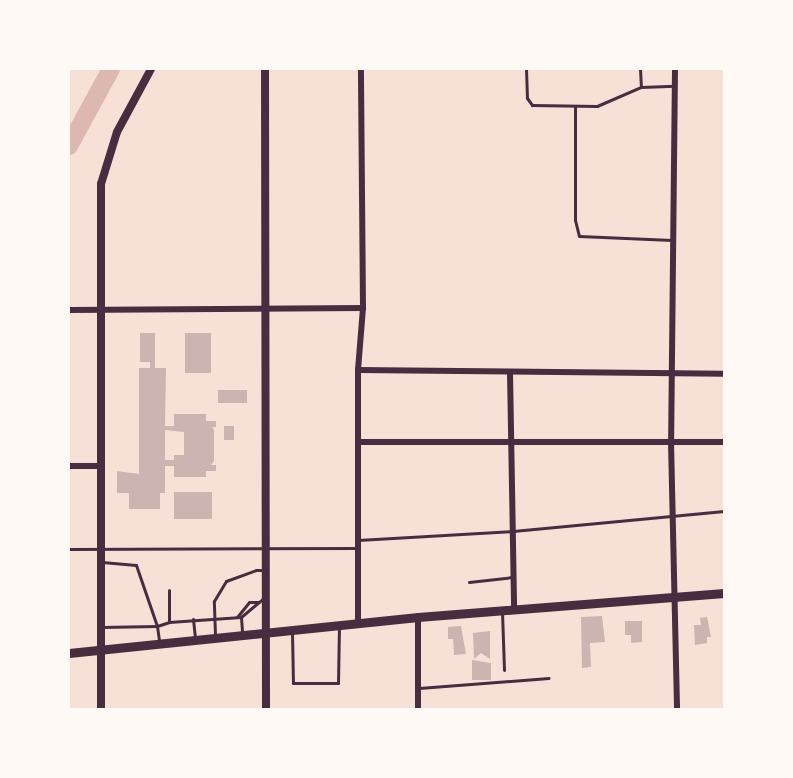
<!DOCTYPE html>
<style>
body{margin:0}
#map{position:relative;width:793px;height:778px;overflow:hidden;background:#f7e1d7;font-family:"PT Sans Narrow",sans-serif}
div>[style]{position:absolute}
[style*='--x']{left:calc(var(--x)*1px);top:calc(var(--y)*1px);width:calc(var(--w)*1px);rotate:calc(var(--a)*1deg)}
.river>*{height:18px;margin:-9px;padding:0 9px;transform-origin:9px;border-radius:9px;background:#dcb8b0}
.building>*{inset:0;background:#ccb4b1;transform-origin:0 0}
.service>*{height:3px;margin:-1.5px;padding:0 1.5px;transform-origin:1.5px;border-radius:1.5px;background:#4a2c40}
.minor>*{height:6px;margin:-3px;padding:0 3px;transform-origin:3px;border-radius:3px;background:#4a2c40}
.tertiary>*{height:8px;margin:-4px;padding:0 4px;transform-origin:4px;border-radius:4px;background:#4a2c40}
.secondary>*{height:9px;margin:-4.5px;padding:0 4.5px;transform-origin:4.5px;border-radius:4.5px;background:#4a2c40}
span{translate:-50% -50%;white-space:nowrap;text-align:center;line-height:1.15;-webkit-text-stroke:4.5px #fffaf5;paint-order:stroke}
.frame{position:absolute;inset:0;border:70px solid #fffaf5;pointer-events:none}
</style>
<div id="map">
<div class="river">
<div style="--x:69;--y:146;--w:88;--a:-61.4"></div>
</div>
<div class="building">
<div style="clip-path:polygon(evenodd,140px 333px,155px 333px,155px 368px,166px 368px,165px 426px,174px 426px,174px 414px,206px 414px,206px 421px,216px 421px,216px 427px,212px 427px,214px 430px,214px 461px,211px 465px,216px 465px,216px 471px,206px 471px,206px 477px,174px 477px,174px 466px,165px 466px,165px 493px,160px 493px,160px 509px,129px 509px,129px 493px,117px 493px,117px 471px,139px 474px,139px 368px,150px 368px,150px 362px,140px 362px,140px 333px,165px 430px,184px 432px,184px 455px,174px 455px,174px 460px,165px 460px,165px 430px)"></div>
<div style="left:185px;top:333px;width:26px;height:40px"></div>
<div style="left:218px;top:390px;width:29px;height:13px"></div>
<div style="left:224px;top:426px;width:10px;height:14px"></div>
<div style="left:174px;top:492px;width:38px;height:27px"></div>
<div style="clip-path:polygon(602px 616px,605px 642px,590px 643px,591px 667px,582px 668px,581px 617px)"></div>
<div style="clip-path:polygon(707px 617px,711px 637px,707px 637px,707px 643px,695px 645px,694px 625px,701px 625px,700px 618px)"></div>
<div style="clip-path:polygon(625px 621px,642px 621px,642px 642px,631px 643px,631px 635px,625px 635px)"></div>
<div style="clip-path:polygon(461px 626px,466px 654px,454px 655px,453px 639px,448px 639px,448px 627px)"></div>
<div style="clip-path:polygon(490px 631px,490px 659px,481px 653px,474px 659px,473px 633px)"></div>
<div style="clip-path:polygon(472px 660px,491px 663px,491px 680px,472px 680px)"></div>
</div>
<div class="service">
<div style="--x:526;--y:69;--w:29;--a:88"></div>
<div style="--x:527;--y:98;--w:9;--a:54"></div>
<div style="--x:532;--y:105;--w:65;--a:0.9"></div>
<div style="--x:597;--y:106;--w:48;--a:-23.4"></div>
<div style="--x:640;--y:69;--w:18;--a:87"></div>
<div style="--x:641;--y:87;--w:34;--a:-2"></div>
<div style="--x:575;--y:106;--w:114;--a:90"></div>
<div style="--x:575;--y:220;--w:16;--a:76"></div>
<div style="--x:579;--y:236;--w:93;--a:2.5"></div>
<div style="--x:358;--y:540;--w:155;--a:-3.3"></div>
<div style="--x:513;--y:531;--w:212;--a:-5.4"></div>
<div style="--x:69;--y:549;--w:289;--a:-0.2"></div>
<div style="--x:102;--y:562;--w:34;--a:5"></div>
<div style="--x:136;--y:565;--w:65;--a:71"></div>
<div style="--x:157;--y:626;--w:15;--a:82"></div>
<div style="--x:469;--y:582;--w:44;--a:-6.5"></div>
<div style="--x:502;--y:612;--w:58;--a:88"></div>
<div style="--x:237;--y:617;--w:19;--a:-51"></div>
<div style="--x:249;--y:602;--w:9;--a:0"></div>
<div style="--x:241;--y:617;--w:31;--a:-40"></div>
<div style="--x:193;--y:619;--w:19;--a:84"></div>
<div style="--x:169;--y:622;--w:72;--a:-4"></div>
<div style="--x:241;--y:617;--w:16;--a:86"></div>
<div style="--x:101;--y:627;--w:56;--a:-1"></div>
<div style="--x:157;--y:626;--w:13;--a:-18"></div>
<div style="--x:169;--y:622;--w:32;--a:-90"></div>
<div style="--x:292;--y:632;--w:51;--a:88.9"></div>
<div style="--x:293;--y:683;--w:45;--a:0"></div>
<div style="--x:338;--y:683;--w:55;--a:-89"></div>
<div style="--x:215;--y:635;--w:34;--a:-92"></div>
<div style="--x:214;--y:601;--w:23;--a:-59"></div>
<div style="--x:226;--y:581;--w:32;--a:-20"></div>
<div style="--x:256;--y:570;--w:9;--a:0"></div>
<div style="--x:419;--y:688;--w:130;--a:-4.4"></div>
</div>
<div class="minor">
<div style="--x:675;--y:69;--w:373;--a:90.6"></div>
<div style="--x:671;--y:442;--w:267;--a:88.7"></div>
<div style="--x:69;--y:310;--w:294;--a:-0.4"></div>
<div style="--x:358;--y:370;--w:366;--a:0.6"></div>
<div style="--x:510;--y:372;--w:237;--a:89"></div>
<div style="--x:358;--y:442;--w:366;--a:0"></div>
<div style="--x:69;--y:466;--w:32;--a:0"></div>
<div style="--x:418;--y:617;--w:92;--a:90"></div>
<div style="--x:358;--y:624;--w:254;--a:-90"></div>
<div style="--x:358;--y:370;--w:62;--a:-85.4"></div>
<div style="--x:363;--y:308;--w:239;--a:-90.5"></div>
</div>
<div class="tertiary">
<div style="--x:265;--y:69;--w:640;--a:89.91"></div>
<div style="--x:101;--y:709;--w:525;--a:-90"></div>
<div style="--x:101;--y:184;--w:54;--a:-72.9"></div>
<div style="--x:117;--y:132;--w:72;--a:-61.6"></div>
</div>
<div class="secondary">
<div style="--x:69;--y:653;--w:351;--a:-5.9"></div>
<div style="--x:418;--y:617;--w:307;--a:-4.5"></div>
</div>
<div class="frame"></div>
</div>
